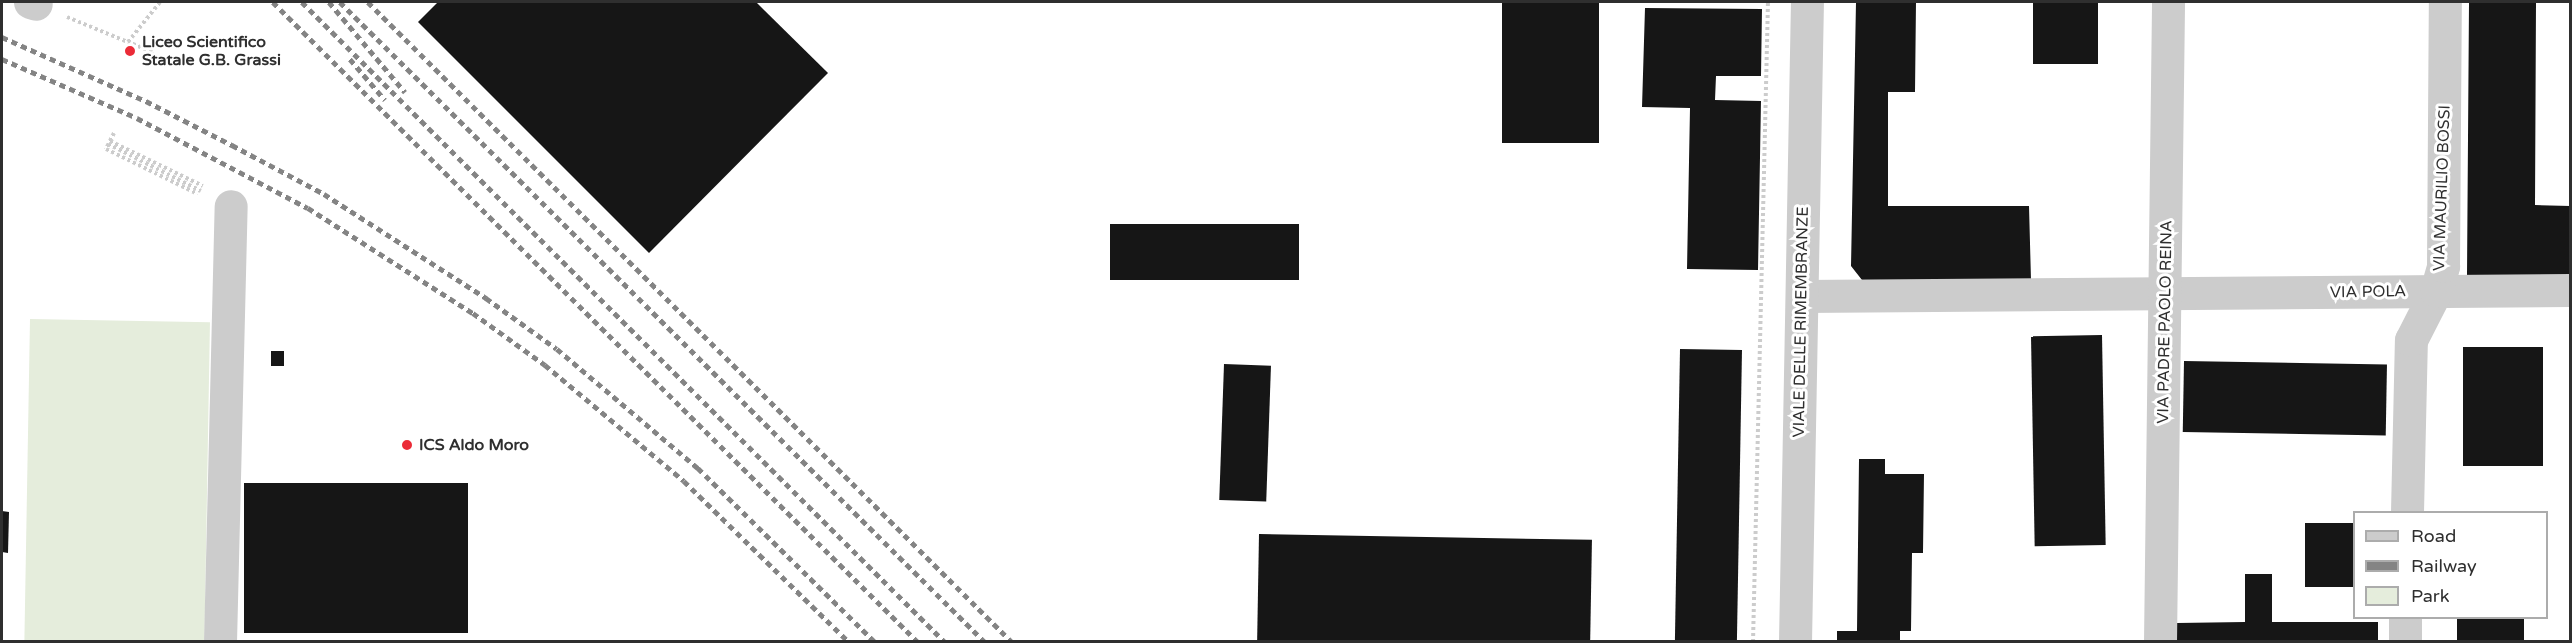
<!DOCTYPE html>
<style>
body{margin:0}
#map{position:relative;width:2572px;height:643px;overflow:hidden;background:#fff;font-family:"Varela Round",sans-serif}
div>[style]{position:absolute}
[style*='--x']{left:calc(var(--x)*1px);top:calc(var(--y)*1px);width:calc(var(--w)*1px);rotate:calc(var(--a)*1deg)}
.green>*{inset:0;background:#e5eddc;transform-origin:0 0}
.building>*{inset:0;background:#161616;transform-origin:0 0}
.path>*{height:4px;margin-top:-2px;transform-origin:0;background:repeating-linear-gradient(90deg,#ccc 0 3px,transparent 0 6px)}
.minor>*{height:33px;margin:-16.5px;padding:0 16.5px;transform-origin:16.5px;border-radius:16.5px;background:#ccc}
.rail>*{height:4.5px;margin-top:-2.25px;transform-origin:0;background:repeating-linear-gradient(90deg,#848484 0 6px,transparent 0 10.5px)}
.dots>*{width:16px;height:16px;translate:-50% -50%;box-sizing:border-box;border:3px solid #fff;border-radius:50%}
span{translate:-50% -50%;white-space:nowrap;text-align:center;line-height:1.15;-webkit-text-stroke:6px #fff;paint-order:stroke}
.poi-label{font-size:16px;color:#2f2f2f;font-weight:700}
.left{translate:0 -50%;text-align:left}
.street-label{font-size:16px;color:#2f2f2f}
.frame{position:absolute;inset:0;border:3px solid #2f2f2f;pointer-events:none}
.legend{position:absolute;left:2353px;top:511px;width:195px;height:108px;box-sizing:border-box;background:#fff;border:2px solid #acacac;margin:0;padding:8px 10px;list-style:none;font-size:18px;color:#2f2f2f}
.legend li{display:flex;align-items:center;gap:12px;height:30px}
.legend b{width:30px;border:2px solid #acacac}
</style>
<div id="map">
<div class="green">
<div style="left:30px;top:319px;width:180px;height:323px;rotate:1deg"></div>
</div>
<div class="building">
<div style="clip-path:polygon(438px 2px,756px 2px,828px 73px,649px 253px,418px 22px)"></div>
<div style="left:1502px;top:2px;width:97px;height:141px"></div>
<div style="clip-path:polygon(1856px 2px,1916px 2px,1915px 92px,1888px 92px,1888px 206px,2029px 206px,2031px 280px,1862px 280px,1851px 266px)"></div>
<div style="left:2033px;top:2px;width:65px;height:62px"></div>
<div style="clip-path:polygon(2469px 2px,2536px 2px,2535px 205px,2570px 206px,2570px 275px,2467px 275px)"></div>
<div style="clip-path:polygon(1645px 8px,1762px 9px,1761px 76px,1716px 76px,1715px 100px,1761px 101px,1758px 270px,1687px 269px,1690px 108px,1642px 107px)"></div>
<div style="left:1110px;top:224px;width:189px;height:56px"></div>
<div style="left:2102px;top:335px;width:210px;height:71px;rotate:89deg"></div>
<div style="left:2463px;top:347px;width:80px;height:119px"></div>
<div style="left:1680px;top:349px;width:62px;height:293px;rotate:1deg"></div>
<div style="left:271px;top:351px;width:13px;height:15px"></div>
<div style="left:2184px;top:361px;width:203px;height:71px;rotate:1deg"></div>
<div style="left:1224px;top:364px;width:47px;height:136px;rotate:2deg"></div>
<div style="clip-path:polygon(1859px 459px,1885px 459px,1885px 474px,1924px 474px,1923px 553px,1912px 553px,1911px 631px,1900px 631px,1900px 642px,1837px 642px,1837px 631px,1857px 631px)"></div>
<div style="left:244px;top:483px;width:224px;height:150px"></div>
<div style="clip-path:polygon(2px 511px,9px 512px,8px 553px,2px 552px)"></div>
<div style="left:2305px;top:523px;width:49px;height:64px"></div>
<div style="left:1259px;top:534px;width:333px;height:108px;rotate:1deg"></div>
<div style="clip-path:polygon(2245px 574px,2272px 574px,2272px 622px,2378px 622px,2378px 642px,2177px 642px,2177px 623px,2245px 622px)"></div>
<div style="left:2457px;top:618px;width:67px;height:24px"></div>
</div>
<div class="path">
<div style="--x:67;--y:17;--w:66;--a:22.3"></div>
<div style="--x:149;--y:59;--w:8;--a:-67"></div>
<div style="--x:152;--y:52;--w:26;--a:-157"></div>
<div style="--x:128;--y:42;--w:51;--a:-51.3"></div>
<div style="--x:114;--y:133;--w:18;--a:117"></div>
<div style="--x:106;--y:149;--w:102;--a:26.1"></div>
<div style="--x:110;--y:141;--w:103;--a:25.8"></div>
<div style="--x:108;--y:144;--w:104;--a:26.8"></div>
<div style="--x:1753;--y:642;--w:640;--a:-88.66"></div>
</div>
<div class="minor">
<div style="--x:30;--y:2;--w:6;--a:18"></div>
<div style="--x:1802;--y:296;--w:768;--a:-0.45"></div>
<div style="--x:2407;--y:512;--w:172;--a:-88.7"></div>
<div style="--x:2411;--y:340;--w:55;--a:-63"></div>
<div style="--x:2436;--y:291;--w:26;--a:-74"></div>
<div style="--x:2443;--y:266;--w:264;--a:-89.6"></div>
<div style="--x:220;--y:642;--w:436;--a:-88.6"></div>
<div style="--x:1795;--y:642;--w:640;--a:-88.93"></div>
<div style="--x:2160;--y:642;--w:640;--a:-89.28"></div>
<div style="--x:2405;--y:642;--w:24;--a:-90"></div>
</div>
<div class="rail">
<div style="--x:273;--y:2;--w:909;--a:44.78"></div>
<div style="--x:302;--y:2;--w:907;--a:44.87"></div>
<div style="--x:329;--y:2;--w:118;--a:49.8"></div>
<div style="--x:340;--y:2;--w:909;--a:44.78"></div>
<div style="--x:368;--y:2;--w:908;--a:44.82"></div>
<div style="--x:2;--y:37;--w:158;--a:24"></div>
<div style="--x:146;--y:101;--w:97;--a:27.1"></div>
<div style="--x:232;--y:145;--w:104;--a:28"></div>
<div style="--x:324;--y:194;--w:193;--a:32.7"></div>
<div style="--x:486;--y:298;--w:87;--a:35.7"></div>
<div style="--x:557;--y:349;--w:185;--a:40.2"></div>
<div style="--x:698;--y:468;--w:248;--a:44.5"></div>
<div style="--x:2;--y:59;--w:147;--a:23.6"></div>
<div style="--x:137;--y:118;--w:193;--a:27.8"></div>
<div style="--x:308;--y:208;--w:196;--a:32.5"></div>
<div style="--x:473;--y:313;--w:89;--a:35.8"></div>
<div style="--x:545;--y:365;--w:181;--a:39.8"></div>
<div style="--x:684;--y:481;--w:231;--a:44.3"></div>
<div style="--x:350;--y:59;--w:54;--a:49.5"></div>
</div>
<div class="dots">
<div style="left:130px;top:51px;background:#eb2b37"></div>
<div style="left:407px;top:445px;background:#eb2b37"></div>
</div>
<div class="poi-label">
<span class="left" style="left:142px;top:51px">Liceo Scientifico<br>Statale G.B. Grassi</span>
<span class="left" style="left:419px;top:445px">ICS Aldo Moro</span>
</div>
<div class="street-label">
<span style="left:2442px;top:188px;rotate:-88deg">VIA MAURILIO BOSSI</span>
<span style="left:2368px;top:292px;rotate:-1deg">VIA POLA</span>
<span style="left:1801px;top:322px;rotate:-89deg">VIALE DELLE RIMEMBRANZE</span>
<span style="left:2165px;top:322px;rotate:-89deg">VIA PADRE PAOLO REINA</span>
</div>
<div class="frame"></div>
<ul class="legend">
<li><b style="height:8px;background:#ccc"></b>Road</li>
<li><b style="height:8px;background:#848484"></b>Railway</li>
<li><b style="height:16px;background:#e5eddc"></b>Park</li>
</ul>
</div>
